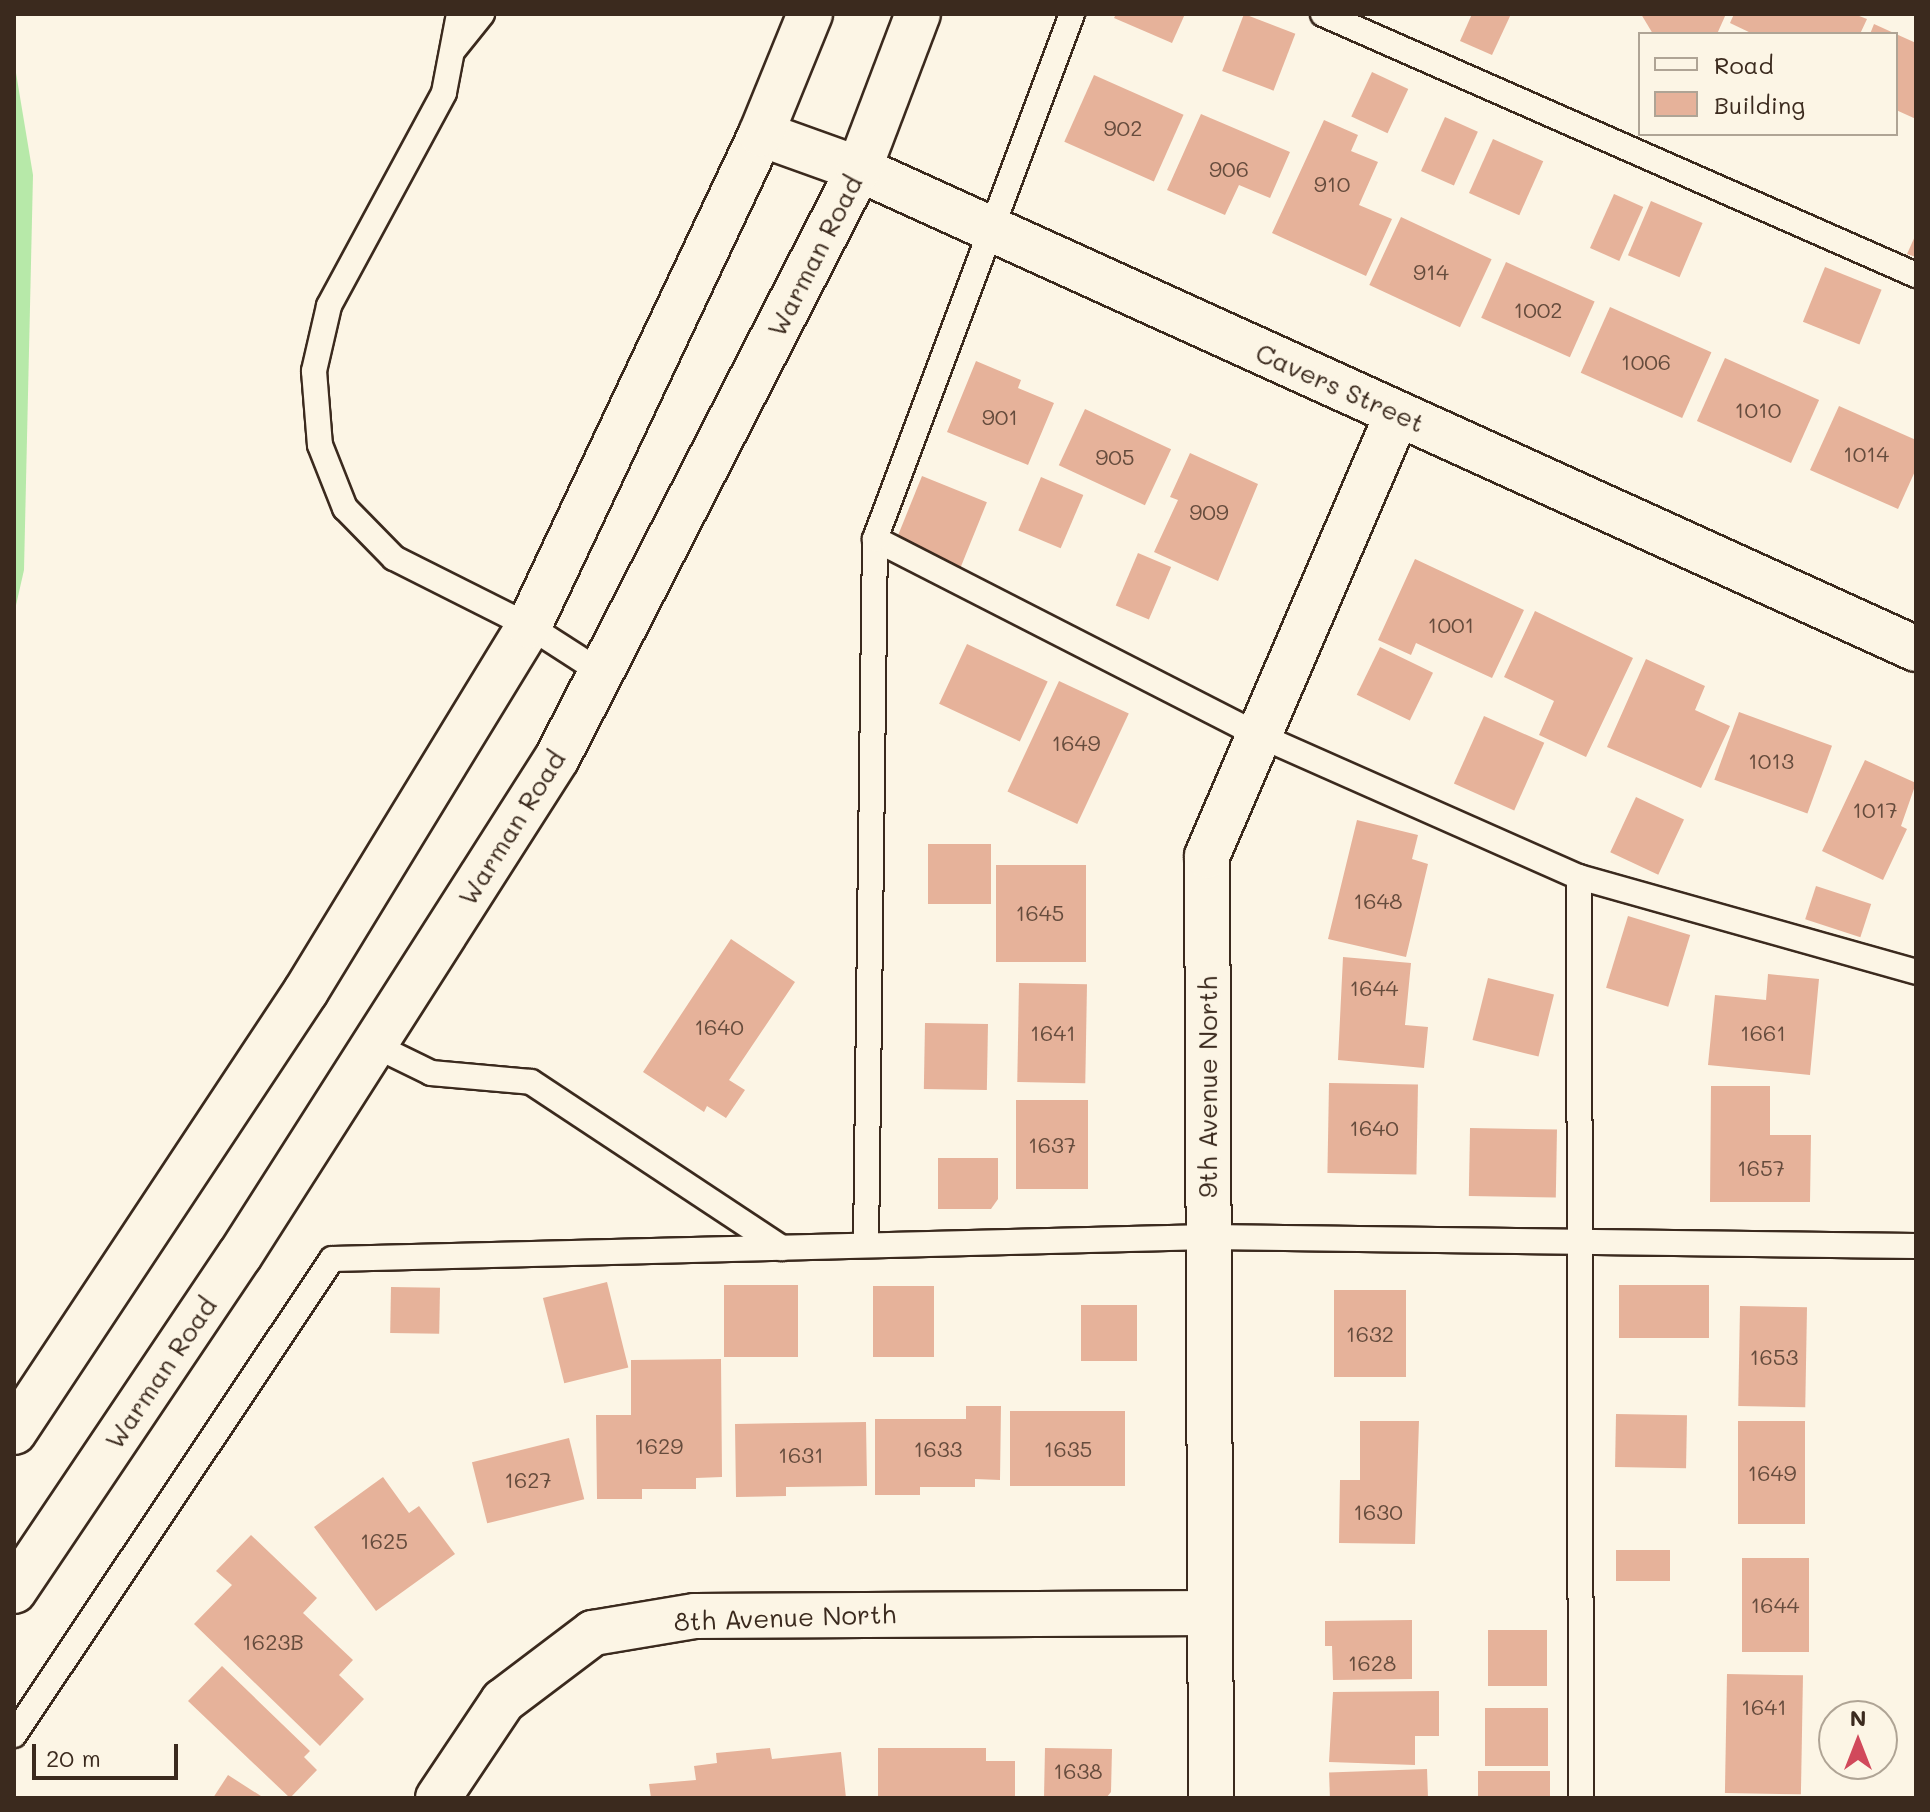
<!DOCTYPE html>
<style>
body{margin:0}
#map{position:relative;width:1930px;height:1812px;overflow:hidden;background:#fcf5e5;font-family:Mali,sans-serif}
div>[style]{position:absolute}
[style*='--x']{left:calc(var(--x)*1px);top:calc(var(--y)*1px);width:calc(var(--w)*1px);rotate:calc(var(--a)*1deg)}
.green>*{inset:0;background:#b7e9a9}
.building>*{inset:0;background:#e6b29a;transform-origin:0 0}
.roads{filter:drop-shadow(2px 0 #3b2a1e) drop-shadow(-2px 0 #3b2a1e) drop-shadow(0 2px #3b2a1e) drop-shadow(0 -2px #3b2a1e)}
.service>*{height:24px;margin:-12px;padding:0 12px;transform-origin:12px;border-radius:12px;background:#fcf5e5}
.minor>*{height:44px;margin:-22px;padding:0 22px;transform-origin:22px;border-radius:22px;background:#fcf5e5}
.secondary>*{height:44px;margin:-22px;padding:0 22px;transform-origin:22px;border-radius:22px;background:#fcf5e5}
span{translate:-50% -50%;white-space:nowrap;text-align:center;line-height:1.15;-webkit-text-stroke:6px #fcf5e5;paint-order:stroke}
.number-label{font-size:22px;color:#664c3d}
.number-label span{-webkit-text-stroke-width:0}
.street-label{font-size:26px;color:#3b2a1e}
.frame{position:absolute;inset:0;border:16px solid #3b2a1e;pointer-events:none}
.legend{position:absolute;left:1638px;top:32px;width:260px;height:104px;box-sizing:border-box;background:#fcf5e5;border:2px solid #afa495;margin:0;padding:10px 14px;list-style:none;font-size:24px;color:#3b2a1e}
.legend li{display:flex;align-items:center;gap:16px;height:40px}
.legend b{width:40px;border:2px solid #afa495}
.north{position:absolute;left:1818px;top:1700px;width:80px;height:80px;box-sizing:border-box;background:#fcf5e5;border:2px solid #afa495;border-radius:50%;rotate:0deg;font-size:22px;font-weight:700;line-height:32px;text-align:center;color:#3b2a1e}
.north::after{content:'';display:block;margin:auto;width:28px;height:36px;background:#d1495b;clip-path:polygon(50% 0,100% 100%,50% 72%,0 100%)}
.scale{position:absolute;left:32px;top:1744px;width:146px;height:36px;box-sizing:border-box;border:4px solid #3b2a1e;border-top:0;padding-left:10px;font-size:24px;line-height:28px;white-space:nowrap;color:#3b2a1e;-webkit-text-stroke:6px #fcf5e5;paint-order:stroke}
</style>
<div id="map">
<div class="green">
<div style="clip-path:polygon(14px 61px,33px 175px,24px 570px,14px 614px)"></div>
</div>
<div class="building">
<div style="clip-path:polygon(1116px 14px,1185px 14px,1172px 43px,1114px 18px)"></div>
<div style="left:1244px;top:14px;width:55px;height:61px;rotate:21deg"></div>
<div style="clip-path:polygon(1472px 14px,1511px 14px,1492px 55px,1460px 41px)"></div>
<div style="clip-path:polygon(1641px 14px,1726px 14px,1717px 34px,1653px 34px)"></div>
<div style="clip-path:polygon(1734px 14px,1854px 14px,1867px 19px,1860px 34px,1753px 34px,1730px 23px)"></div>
<div style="clip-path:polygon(1874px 24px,1896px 34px,1870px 34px)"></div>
<div style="clip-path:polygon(1896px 34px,1916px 43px,1916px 119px,1896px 110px)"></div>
<div style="left:1372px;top:72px;width:40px;height:49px;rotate:25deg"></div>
<div style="left:1094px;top:75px;width:98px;height:73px;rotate:24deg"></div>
<div style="clip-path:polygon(1201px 114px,1290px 152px,1270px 198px,1239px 185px,1225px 215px,1167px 190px)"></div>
<div style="left:1445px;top:117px;width:36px;height:59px;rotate:24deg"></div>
<div style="clip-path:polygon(1324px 120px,1358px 135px,1351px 151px,1378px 162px,1359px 205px,1392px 219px,1366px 276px,1272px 233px)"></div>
<div style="left:1493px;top:139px;width:55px;height:59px;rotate:24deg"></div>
<div style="left:1614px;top:194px;width:32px;height:59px;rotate:24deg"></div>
<div style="left:1651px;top:201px;width:56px;height:59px;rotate:23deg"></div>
<div style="left:1401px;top:217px;width:100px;height:75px;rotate:25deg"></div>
<div style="clip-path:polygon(1916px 234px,1916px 257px,1907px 254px)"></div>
<div style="left:1506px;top:262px;width:97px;height:61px;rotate:24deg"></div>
<div style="left:1825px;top:267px;width:61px;height:59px;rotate:22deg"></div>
<div style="left:1610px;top:307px;width:111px;height:72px;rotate:24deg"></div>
<div style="left:1725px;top:358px;width:103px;height:69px;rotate:24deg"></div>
<div style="clip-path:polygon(976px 361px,1021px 380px,1018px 388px,1054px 403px,1028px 465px,947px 432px)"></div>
<div style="clip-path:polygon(1839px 406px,1916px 440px,1916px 469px,1898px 509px,1810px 470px)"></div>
<div style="left:1085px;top:409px;width:95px;height:62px;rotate:25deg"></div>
<div style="clip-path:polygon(1190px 453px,1258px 484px,1218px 581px,1154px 552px,1178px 500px,1170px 497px)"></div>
<div style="left:922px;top:476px;width:70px;height:76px;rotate:22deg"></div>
<div style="left:1041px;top:477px;width:46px;height:58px;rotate:23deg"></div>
<div style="left:1138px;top:553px;width:36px;height:57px;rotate:23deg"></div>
<div style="clip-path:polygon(1415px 559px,1524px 610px,1492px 678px,1416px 643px,1411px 655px,1378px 640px)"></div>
<div style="clip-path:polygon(1535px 611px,1633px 658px,1586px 757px,1539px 735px,1554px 701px,1504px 677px)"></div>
<div style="left:967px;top:644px;width:89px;height:66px;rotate:25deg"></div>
<div style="left:1380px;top:647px;width:59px;height:53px;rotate:26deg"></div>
<div style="clip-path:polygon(1646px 659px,1705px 686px,1695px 710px,1730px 726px,1701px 788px,1607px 747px)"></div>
<div style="left:1059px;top:681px;width:77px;height:122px;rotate:25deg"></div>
<div style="left:1739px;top:712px;width:99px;height:72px;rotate:20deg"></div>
<div style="left:1484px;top:716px;width:66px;height:74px;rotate:24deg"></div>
<div style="clip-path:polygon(1865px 760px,1916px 783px,1901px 826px,1907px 829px,1883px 880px,1822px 851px)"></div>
<div style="left:1636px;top:797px;width:53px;height:61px;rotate:25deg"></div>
<div style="clip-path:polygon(1357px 820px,1418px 835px,1412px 859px,1428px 864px,1406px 957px,1328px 939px)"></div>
<div style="left:928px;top:844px;width:63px;height:60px"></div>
<div style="left:996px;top:865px;width:90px;height:97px"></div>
<div style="left:1816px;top:886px;width:58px;height:35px;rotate:18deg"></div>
<div style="left:1628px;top:916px;width:65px;height:75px;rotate:17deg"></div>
<div style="clip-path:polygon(731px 939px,795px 982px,729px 1080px,745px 1090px,726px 1118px,707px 1106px,704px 1112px,643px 1072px)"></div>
<div style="clip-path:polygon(1343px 957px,1411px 963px,1405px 1025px,1428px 1027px,1424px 1068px,1338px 1060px)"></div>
<div style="clip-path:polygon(1768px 974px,1819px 979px,1810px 1075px,1708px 1065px,1715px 995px,1766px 1000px)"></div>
<div style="left:1488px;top:978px;width:68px;height:64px;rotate:14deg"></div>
<div style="left:1019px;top:983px;width:68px;height:99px;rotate:1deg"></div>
<div style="left:925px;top:1023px;width:63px;height:66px;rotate:1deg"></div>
<div style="left:1329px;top:1083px;width:89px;height:90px;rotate:1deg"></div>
<div style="clip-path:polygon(1711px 1086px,1770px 1086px,1770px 1135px,1811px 1135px,1810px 1202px,1710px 1202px)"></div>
<div style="left:1016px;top:1100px;width:72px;height:89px"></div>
<div style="left:1470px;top:1128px;width:87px;height:68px;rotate:1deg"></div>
<div style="clip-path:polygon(938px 1158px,998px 1158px,998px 1199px,991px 1209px,938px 1209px)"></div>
<div style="left:607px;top:1282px;width:88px;height:66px;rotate:76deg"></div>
<div style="left:724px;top:1285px;width:74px;height:72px"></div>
<div style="left:1619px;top:1285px;width:90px;height:53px"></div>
<div style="left:873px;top:1286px;width:61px;height:71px"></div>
<div style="left:391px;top:1287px;width:49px;height:46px;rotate:1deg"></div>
<div style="left:1334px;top:1290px;width:72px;height:87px"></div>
<div style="left:1081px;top:1305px;width:56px;height:56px"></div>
<div style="left:1740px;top:1306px;width:67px;height:100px;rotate:1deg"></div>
<div style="clip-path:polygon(721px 1359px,722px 1477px,696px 1478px,696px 1489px,642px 1489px,642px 1499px,597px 1499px,596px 1415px,631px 1415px,631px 1360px)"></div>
<div style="clip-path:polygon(966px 1406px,1001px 1406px,1000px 1480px,975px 1479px,975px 1487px,920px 1487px,920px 1495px,875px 1495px,875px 1419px,966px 1419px)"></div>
<div style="left:1010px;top:1411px;width:115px;height:75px"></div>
<div style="left:1616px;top:1414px;width:71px;height:53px;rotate:1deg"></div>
<div style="clip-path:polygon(1360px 1421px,1419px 1421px,1415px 1544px,1339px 1543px,1340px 1480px,1360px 1480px)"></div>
<div style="left:1738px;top:1421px;width:67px;height:103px"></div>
<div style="clip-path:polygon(866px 1422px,867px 1486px,786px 1487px,786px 1496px,736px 1497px,735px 1424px)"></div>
<div style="left:569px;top:1438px;width:63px;height:100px;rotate:76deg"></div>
<div style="clip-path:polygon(383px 1477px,409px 1513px,419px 1506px,455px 1554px,376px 1611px,314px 1527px)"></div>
<div style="clip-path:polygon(251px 1535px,317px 1598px,303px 1613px,353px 1660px,339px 1675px,364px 1699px,320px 1746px,194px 1624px,232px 1585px,216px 1571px)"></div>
<div style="left:1670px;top:1550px;width:31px;height:54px;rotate:90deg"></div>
<div style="left:1742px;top:1558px;width:67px;height:94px"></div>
<div style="clip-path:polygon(1412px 1620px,1412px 1679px,1333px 1680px,1332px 1646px,1325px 1646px,1325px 1621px)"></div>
<div style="left:1488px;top:1630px;width:59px;height:56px"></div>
<div style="clip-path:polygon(222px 1666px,310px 1751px,304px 1757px,317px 1770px,290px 1798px,188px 1701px)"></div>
<div style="left:1727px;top:1674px;width:76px;height:119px;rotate:1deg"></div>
<div style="clip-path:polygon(1439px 1691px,1439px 1736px,1415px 1736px,1415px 1765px,1329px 1762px,1333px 1692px)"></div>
<div style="left:1485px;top:1708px;width:63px;height:58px"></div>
<div style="clip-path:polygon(770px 1748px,772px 1759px,841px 1752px,846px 1798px,651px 1798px,649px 1784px,696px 1780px,694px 1766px,717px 1763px,716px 1753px)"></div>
<div style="clip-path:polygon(878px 1748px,986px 1748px,986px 1761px,1015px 1761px,1015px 1798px,878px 1798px)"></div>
<div style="clip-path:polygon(1045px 1748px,1112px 1749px,1111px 1792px,1106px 1798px,1044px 1798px)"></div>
<div style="left:1427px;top:1769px;width:29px;height:98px;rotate:88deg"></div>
<div style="left:1478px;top:1771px;width:72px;height:27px"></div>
<div style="clip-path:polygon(228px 1775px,264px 1798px,213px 1798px)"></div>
</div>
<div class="roads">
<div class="service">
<div style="--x:459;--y:14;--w:80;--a:100.8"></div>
<div style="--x:444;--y:93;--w:242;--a:118.4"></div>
<div style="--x:329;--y:306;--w:67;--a:103"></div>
<div style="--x:314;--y:371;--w:74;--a:85.4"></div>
<div style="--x:320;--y:445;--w:68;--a:68.4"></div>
<div style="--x:345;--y:508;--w:70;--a:45.6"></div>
<div style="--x:394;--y:558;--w:151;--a:26.7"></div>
<div style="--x:529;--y:626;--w:87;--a:32.8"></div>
<div style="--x:1323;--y:14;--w:648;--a:23.76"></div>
<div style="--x:454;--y:49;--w:45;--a:-51.3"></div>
<div style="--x:875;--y:539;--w:428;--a:27.1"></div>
<div style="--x:1256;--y:734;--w:353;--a:23.9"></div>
<div style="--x:1579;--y:877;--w:350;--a:15.7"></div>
<div style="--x:1579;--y:877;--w:921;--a:89.88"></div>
<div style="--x:376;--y:1046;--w:61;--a:26.1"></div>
<div style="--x:431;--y:1073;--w:100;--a:5.1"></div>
<div style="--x:531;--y:1082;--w:301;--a:33.5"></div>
<div style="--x:866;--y:1245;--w:706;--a:-89.27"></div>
<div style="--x:875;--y:539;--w:561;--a:-69.43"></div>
<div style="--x:14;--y:1735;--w:572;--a:-56.25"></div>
<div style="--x:332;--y:1259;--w:877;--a:-1.44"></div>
<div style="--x:1209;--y:1237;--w:707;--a:0.73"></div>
</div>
<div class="minor">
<div style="--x:761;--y:134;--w:104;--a:19.7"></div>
<div style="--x:859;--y:169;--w:1161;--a:24.42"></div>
<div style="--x:438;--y:1798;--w:117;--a:-56.2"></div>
<div style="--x:503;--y:1701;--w:113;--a:-37.1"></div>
<div style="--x:593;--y:1633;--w:103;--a:-9.5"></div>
<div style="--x:695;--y:1616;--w:512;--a:-0.34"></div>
<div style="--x:1211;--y:1798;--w:942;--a:-90.24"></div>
<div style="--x:1207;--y:856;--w:480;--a:-66.7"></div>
</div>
<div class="secondary">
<div style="--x:14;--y:1432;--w:529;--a:-56.49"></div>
<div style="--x:306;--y:991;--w:428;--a:-58.6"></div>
<div style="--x:529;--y:626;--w:544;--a:-64.75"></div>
<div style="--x:761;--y:134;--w:130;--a:-67.8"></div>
<div style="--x:14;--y:1591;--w:405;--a:-56.1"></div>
<div style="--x:240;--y:1255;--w:589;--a:-57.47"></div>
<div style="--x:557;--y:758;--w:662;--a:-62.85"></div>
<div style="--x:859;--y:169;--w:166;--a:-69.2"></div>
</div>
</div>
<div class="number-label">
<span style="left:1123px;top:128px">902</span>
<span style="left:1229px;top:169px">906</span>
<span style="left:1332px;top:184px">910</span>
<span style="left:1431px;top:272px">914</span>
<span style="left:1538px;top:310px">1002</span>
<span style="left:1646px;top:362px">1006</span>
<span style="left:1758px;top:410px">1010</span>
<span style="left:1000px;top:417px">901</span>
<span style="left:1866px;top:454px">1014</span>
<span style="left:1115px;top:457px">905</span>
<span style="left:1209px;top:512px">909</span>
<span style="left:1451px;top:625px">1001</span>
<span style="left:1076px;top:743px">1649</span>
<span style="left:1771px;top:761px">1013</span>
<span style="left:1875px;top:810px">1017</span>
<span style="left:1378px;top:901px">1648</span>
<span style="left:1040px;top:913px">1645</span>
<span style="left:1374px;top:988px">1644</span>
<span style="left:719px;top:1027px">1640</span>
<span style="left:1053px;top:1033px">1641</span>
<span style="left:1763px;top:1033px">1661</span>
<span style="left:1374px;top:1128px">1640</span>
<span style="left:1052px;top:1145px">1637</span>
<span style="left:1761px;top:1168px">1657</span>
<span style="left:1370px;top:1334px">1632</span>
<span style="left:1774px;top:1357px">1653</span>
<span style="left:659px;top:1446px">1629</span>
<span style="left:938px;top:1449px">1633</span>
<span style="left:1068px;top:1449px">1635</span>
<span style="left:801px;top:1455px">1631</span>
<span style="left:1772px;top:1473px">1649</span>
<span style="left:528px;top:1480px">1627</span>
<span style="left:1378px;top:1512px">1630</span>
<span style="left:384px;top:1541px">1625</span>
<span style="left:1775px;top:1605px">1644</span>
<span style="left:273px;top:1642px">1623B</span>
<span style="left:1372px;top:1663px">1628</span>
<span style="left:1764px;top:1707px">1641</span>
<span style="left:1078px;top:1771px">1638</span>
</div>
<div class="street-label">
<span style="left:815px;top:256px;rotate:-63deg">Warman Road</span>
<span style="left:1340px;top:388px;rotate:24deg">Cavers Street</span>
<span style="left:512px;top:828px;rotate:-58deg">Warman Road</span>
<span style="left:1208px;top:1087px;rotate:-90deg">9th Avenue North</span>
<span style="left:161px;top:1373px;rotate:-56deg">Warman Road</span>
<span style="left:785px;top:1618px;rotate:-2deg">8th Avenue North</span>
</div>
<div class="frame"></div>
<ul class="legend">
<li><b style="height:10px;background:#fcf5e5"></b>Road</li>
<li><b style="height:22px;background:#e6b29a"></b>Building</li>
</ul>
<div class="north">N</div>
<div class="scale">20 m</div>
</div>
